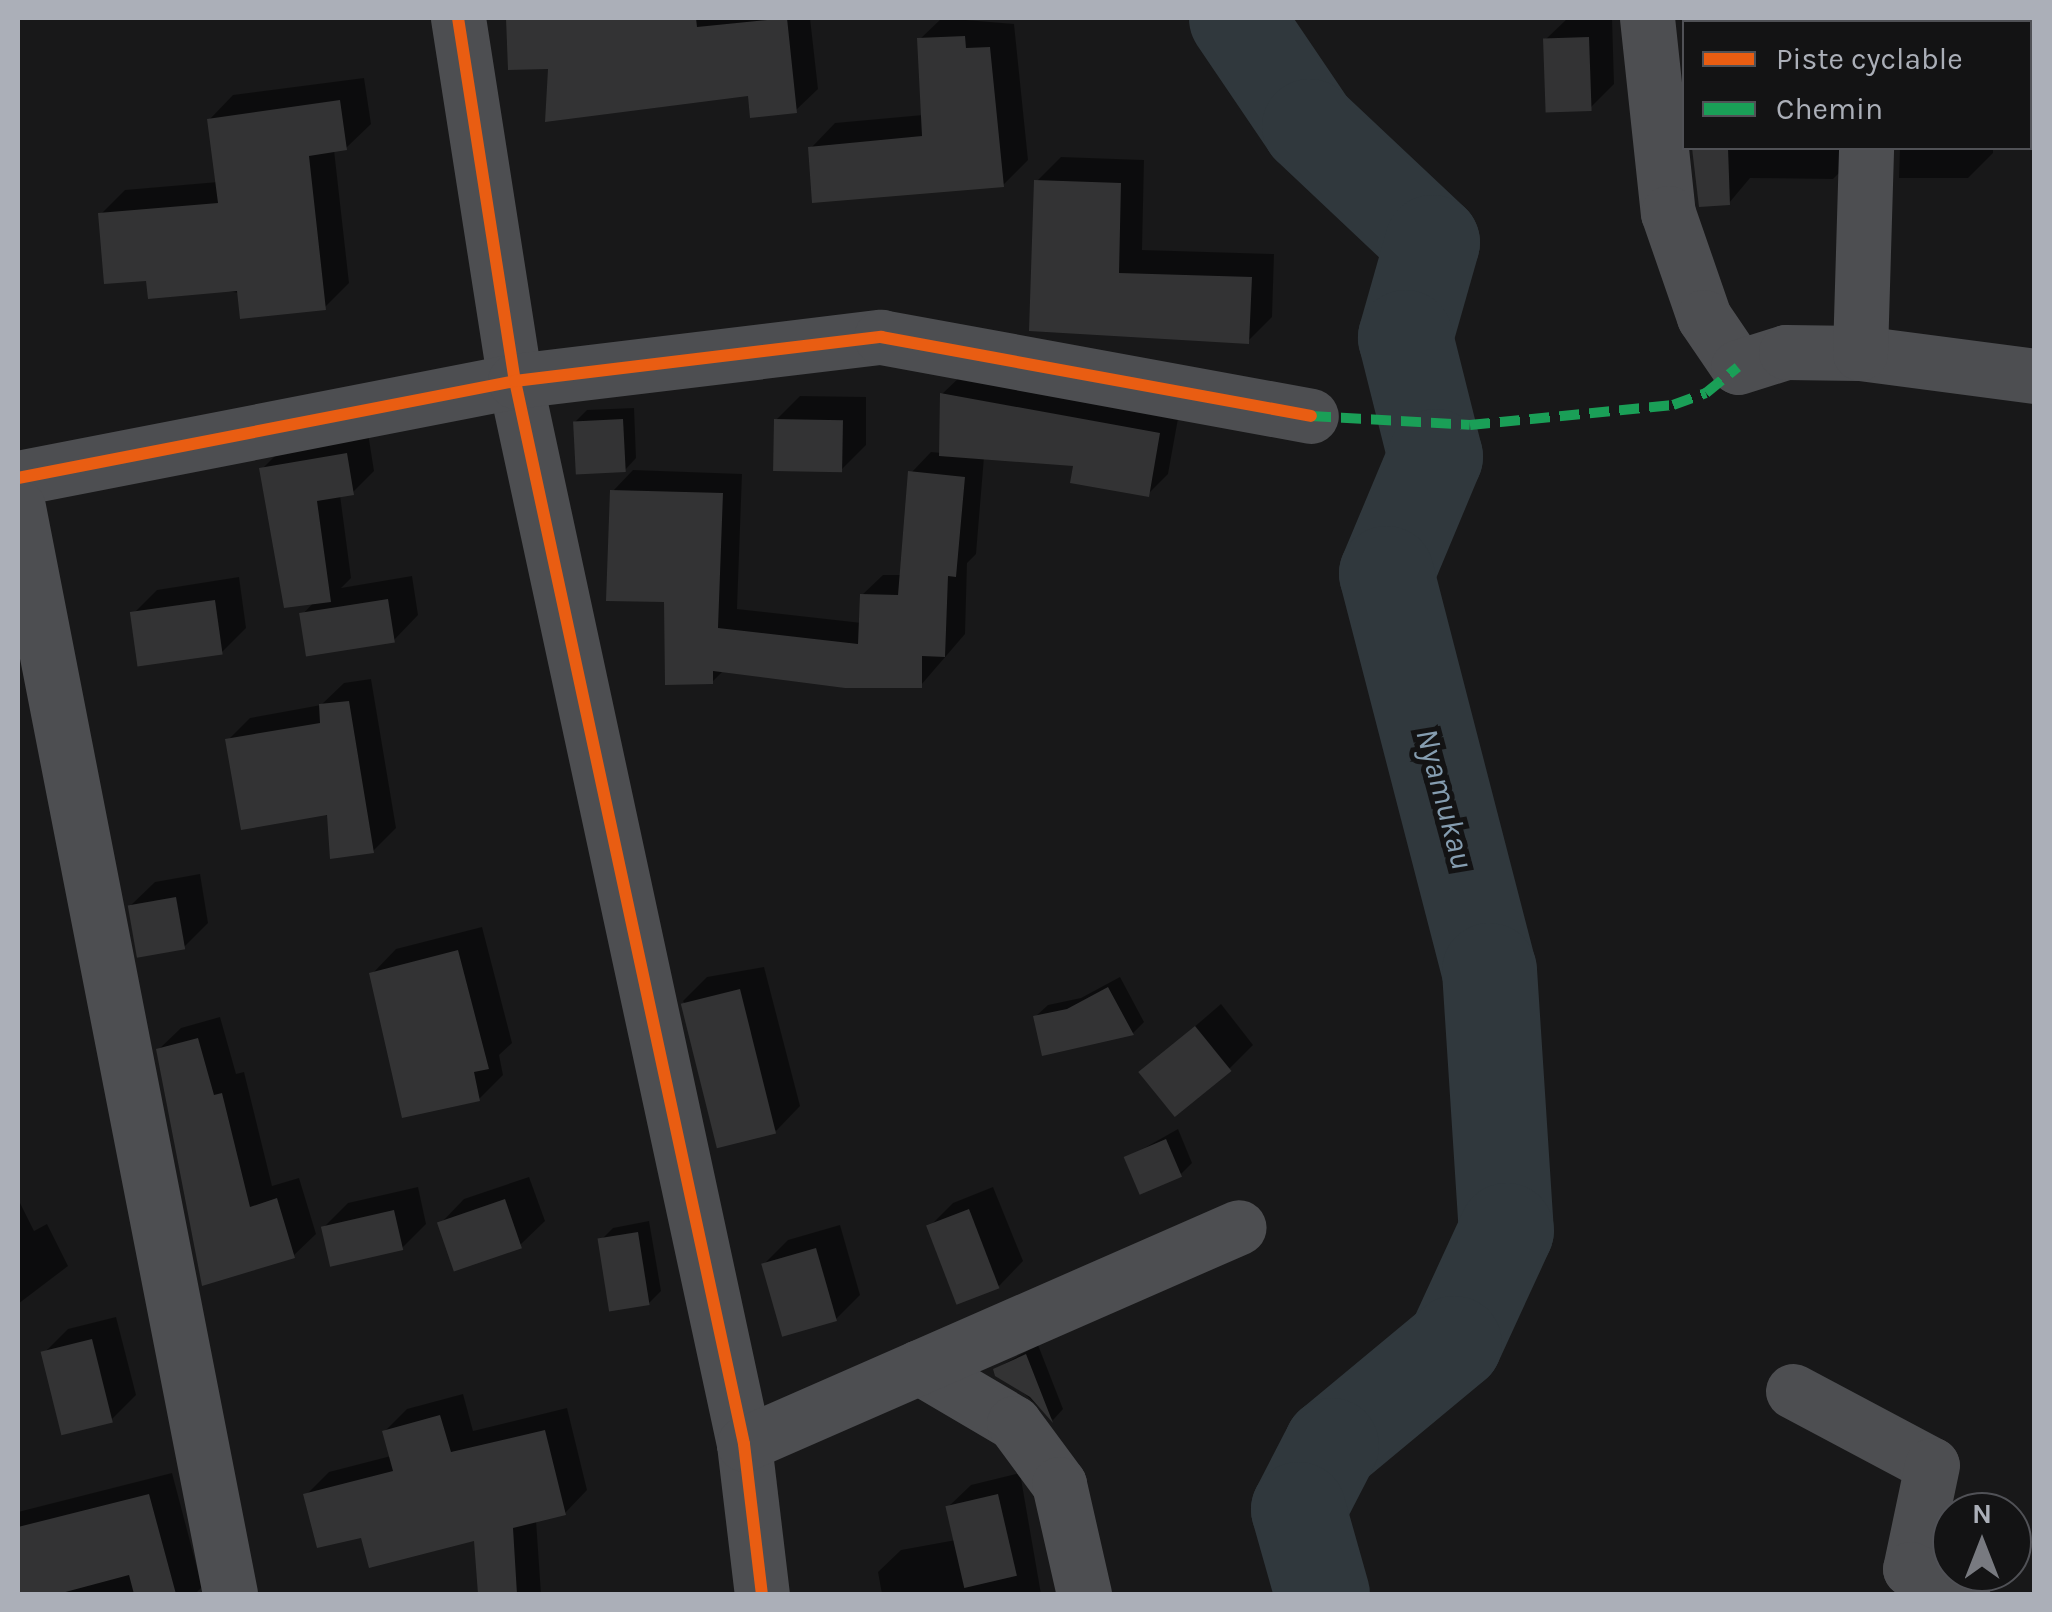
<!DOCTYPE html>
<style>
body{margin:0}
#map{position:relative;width:2052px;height:1612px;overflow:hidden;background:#181819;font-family:Karla,sans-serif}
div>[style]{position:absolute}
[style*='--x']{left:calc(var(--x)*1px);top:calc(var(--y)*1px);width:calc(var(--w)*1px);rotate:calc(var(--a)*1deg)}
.shadow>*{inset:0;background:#0007}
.river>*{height:95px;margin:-47.5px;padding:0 47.5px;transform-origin:47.5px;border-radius:47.5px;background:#30383d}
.building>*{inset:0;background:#333334;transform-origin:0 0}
.minor>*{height:55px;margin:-27.5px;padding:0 27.5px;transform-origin:27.5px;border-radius:27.5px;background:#4d4e51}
.quiet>*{height:10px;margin-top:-5px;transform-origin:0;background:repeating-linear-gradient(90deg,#1a9f57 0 20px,transparent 0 30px)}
.cycleway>*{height:12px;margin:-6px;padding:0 6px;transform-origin:6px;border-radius:6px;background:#e95d12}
span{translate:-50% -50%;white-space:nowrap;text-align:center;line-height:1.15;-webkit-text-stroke:10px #131314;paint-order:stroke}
.water-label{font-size:32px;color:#859db0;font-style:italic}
.frame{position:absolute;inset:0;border:20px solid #abafb8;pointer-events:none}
.legend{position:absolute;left:1682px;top:20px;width:350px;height:130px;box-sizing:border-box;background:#131314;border:2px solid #505156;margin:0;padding:12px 18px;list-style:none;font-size:30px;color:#abafb8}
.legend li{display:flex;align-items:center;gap:20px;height:50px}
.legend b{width:50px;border:2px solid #505156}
.north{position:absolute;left:1932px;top:1492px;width:100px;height:100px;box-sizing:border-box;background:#131314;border:2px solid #505156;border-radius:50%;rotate:0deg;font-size:28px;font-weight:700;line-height:40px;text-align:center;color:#abafb8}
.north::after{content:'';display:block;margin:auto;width:35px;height:45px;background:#787a80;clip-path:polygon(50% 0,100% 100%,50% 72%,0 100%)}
</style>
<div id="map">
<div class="shadow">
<div style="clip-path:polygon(509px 18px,810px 18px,818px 89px,796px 110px,750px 94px,551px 66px,510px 67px)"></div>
<div style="clip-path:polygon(942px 18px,1014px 24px,1028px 160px,1003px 185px,811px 148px,835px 123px,923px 115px,920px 39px)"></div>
<div style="clip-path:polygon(1568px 18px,1612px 18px,1614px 84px,1590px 108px,1546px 39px)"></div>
<div style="clip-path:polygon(364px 78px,371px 124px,346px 148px,334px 150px,349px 283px,325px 307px,148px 278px,101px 214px,125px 190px,218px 182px,209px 120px,233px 95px)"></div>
<div style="clip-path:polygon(1695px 148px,1854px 148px,1854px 158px,1833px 179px,1750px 178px,1729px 203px,1701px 204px)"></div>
<div style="clip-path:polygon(1900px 148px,1993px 148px,1993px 153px,1968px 178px,1899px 178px)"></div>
<div style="clip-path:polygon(1061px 157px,1144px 160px,1142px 250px,1274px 254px,1272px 317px,1248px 341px,1032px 328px,1037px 181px)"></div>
<div style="clip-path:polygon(963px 374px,1179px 413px,1168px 474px,1148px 494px,1076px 464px,984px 457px,976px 554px,967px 563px,965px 634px,921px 685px,724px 670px,712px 682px,613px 491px,633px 470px,742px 474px,737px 609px,862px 623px,862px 595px,883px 575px,902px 575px,911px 473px,931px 452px,942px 453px,942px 394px)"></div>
<div style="clip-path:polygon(800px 396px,866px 397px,866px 445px,842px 469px,776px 420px)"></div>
<div style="clip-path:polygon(634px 408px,636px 458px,625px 470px,575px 422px,587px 410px)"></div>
<div style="clip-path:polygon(368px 433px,374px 471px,352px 493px,340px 495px,351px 578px,341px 588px,412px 576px,418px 615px,394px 640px,302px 615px,315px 601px,262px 469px,284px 447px)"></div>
<div style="clip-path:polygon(239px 577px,246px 628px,222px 652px,133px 614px,157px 590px)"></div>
<div style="clip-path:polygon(371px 679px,396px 828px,373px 851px,228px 740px,250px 718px,321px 705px,344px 683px)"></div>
<div style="clip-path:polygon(200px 874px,208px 923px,184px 947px,130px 906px,155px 882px)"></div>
<div style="clip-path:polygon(482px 927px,512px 1043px,499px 1055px,503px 1075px,479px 1099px,372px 974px,396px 949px)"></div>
<div style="clip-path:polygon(764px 967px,800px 1106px,776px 1131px,683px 1001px,707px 977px)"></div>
<div style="clip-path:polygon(1120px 977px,1144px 1022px,1133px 1033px,1036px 1016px,1048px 1005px,1081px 998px)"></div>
<div style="clip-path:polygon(1221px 1004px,1253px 1045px,1229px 1069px,1142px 1072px)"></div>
<div style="clip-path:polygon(220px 1017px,236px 1074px,244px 1072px,272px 1186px,299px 1178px,316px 1234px,293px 1256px,204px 1283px,158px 1050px,181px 1028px)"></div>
<div style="clip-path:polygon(1178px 1129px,1192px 1163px,1181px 1174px,1127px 1158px)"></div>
<div style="clip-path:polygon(529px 1177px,545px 1221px,520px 1245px,440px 1224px,464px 1199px)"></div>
<div style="clip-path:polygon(418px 1187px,426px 1224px,402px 1248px,324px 1227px,348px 1203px)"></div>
<div style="clip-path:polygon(993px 1187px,1023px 1261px,999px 1286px,929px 1227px,953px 1203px)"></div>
<div style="clip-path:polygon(18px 1199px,34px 1231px,47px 1224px,68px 1266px,18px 1304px)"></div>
<div style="clip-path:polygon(649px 1221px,661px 1291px,649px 1303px,601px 1240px,613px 1228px)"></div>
<div style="clip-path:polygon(840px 1225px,860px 1295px,836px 1319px,764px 1264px,788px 1240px)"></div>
<div style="clip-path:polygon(116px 1317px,136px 1395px,112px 1419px,44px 1353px,68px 1329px)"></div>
<div style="clip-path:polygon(1038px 1345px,1063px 1409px,1053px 1420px,997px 1368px)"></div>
<div style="clip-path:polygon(463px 1394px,473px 1431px,567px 1408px,587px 1490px,565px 1513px,536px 1520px,541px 1594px,480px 1594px,476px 1538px,362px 1535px,306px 1495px,329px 1472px,391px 1456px,384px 1432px,407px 1409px)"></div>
<div style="clip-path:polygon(172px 1473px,202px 1587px,195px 1594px,18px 1594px,18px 1512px)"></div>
<div style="clip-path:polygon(1020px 1473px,1041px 1594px,882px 1594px,878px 1572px,901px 1550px,956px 1540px,948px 1507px,971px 1485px)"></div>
</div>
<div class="river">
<div style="--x:1236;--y:18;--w:130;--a:55.9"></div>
<div style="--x:1309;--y:126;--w:169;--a:43.3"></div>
<div style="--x:1432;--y:242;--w:99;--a:105.9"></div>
<div style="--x:1405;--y:337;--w:123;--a:75.9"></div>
<div style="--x:1435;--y:456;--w:127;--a:112.7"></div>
<div style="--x:1386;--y:573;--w:410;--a:75.5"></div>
<div style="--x:1489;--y:970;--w:261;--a:86.3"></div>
<div style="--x:1506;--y:1230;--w:124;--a:114.7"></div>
<div style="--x:1454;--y:1343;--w:160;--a:140.3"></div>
<div style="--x:1331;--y:1445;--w:72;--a:117.3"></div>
<div style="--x:1298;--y:1509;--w:88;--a:74.2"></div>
</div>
<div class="building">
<div style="clip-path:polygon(506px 18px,696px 18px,697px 27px,787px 18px,797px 113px,750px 118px,748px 96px,545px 122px,548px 69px,508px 70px)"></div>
<div style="clip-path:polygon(965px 36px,966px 48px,990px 47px,1004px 187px,812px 203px,808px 147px,922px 136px,917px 38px)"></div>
<div style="left:1589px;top:37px;width:74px;height:46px;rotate:88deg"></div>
<div style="clip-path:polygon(340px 100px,347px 150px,309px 156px,326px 310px,240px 319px,237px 291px,148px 299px,146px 281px,104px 284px,98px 213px,218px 203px,207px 119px)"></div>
<div style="clip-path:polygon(1692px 148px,1728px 148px,1730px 205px,1699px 207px)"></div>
<div style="clip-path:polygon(1034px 180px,1121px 183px,1119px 273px,1252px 277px,1249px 344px,1029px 331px)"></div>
<div style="clip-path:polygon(940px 393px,1160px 433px,1149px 497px,1070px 483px,1073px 466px,939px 456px)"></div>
<div style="left:623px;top:419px;width:53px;height:50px;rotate:87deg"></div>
<div style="left:774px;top:419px;width:69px;height:52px;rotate:1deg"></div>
<div style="clip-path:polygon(347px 453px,354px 495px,317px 501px,331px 602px,284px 608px,259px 468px)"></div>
<div style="clip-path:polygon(908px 471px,965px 477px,956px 577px,948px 576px,945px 657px,922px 656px,922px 688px,845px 688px,713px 671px,713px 684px,665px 685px,664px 602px,606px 601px,610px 490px,723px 493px,718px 628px,858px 644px,860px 594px,898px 595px)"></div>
<div style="left:388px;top:599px;width:44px;height:90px;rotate:81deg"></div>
<div style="left:215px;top:600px;width:55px;height:86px;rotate:82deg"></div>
<div style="clip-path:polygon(349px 701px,374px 853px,330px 859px,327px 815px,241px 830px,225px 739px,320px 723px,319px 704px)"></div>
<div style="left:176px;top:897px;width:53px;height:49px;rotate:80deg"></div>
<div style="clip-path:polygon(458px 950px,489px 1069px,474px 1072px,480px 1101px,402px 1118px,369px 973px)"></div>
<div style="clip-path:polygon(1108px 987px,1134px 1035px,1042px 1056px,1033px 1016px,1067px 1009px)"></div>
<div style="left:740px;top:989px;width:149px;height:61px;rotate:76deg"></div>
<div style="left:1195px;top:1026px;width:58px;height:73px;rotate:51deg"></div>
<div style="clip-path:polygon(198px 1038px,214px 1095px,222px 1093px,250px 1207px,277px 1198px,295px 1258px,202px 1286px,156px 1049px)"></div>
<div style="left:1166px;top:1139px;width:41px;height:46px;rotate:67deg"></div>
<div style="left:505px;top:1199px;width:52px;height:72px;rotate:71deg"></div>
<div style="left:969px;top:1209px;width:85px;height:46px;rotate:69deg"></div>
<div style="left:394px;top:1210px;width:41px;height:75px;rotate:77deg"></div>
<div style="left:638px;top:1232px;width:74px;height:41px;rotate:81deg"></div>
<div style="left:816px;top:1248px;width:76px;height:57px;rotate:74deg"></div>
<div style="left:92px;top:1339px;width:86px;height:53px;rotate:76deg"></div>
<div style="clip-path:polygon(1026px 1354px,1053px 1423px,1030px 1397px,995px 1376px,993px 1369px)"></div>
<div style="clip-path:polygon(440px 1415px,451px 1452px,545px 1430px,566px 1515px,513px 1528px,517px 1594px,478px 1594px,474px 1541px,369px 1568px,361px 1538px,317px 1548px,303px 1494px,393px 1471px,382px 1431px)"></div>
<div style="clip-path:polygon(149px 1494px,176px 1594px,134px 1594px,129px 1575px,58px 1594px,18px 1594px,18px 1527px)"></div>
<div style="left:998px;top:1494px;width:84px;height:54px;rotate:77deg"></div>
</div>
<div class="minor">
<div style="--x:458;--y:18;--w:367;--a:81.1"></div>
<div style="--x:515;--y:381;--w:1087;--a:77.84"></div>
<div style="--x:744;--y:1444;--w:151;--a:83.2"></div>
<div style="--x:1647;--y:18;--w:196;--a:83.9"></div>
<div style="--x:1668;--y:213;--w:110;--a:70.9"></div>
<div style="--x:1704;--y:317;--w:60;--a:55.8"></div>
<div style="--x:1738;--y:367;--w:50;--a:-17.4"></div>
<div style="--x:1786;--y:352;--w:74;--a:0.8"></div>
<div style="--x:1860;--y:353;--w:176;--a:7.5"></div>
<div style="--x:1869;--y:22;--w:4;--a:-90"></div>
<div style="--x:1860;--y:353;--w:205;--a:-88.3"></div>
<div style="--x:18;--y:478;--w:506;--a:-11.04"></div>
<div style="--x:515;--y:381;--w:369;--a:-6.9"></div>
<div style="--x:881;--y:337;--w:437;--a:10.4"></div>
<div style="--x:18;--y:507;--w:1107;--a:78.96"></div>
<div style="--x:919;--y:1367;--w:110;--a:30.5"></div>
<div style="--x:1014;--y:1423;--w:76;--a:53.6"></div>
<div style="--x:1059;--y:1484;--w:113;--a:77.2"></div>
<div style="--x:1793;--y:1391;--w:157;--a:28"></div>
<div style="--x:1932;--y:1465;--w:106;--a:101.9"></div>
<div style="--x:1910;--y:1569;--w:58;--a:25.7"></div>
<div style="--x:744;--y:1444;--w:540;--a:-23.67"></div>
</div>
<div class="quiet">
<div style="--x:1311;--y:416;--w:159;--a:3.2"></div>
<div style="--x:1470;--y:425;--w:204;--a:-5.6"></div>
<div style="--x:1673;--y:405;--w:35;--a:-20"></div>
<div style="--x:1706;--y:393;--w:41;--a:-39.1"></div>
</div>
<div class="cycleway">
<div style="--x:458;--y:18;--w:367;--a:81.1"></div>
<div style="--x:515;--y:381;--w:1087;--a:77.84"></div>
<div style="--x:744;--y:1444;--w:151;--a:83.2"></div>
<div style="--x:18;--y:478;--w:506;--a:-11.04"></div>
<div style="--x:515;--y:381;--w:369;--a:-6.9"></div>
<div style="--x:881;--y:337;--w:437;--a:10.4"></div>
</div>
<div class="water-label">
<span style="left:1444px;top:799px;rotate:75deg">Nyamukau</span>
</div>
<div class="frame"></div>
<ul class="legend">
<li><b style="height:12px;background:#e95d12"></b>Piste cyclable</li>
<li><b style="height:12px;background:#1a9f57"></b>Chemin</li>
</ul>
<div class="north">N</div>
</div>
